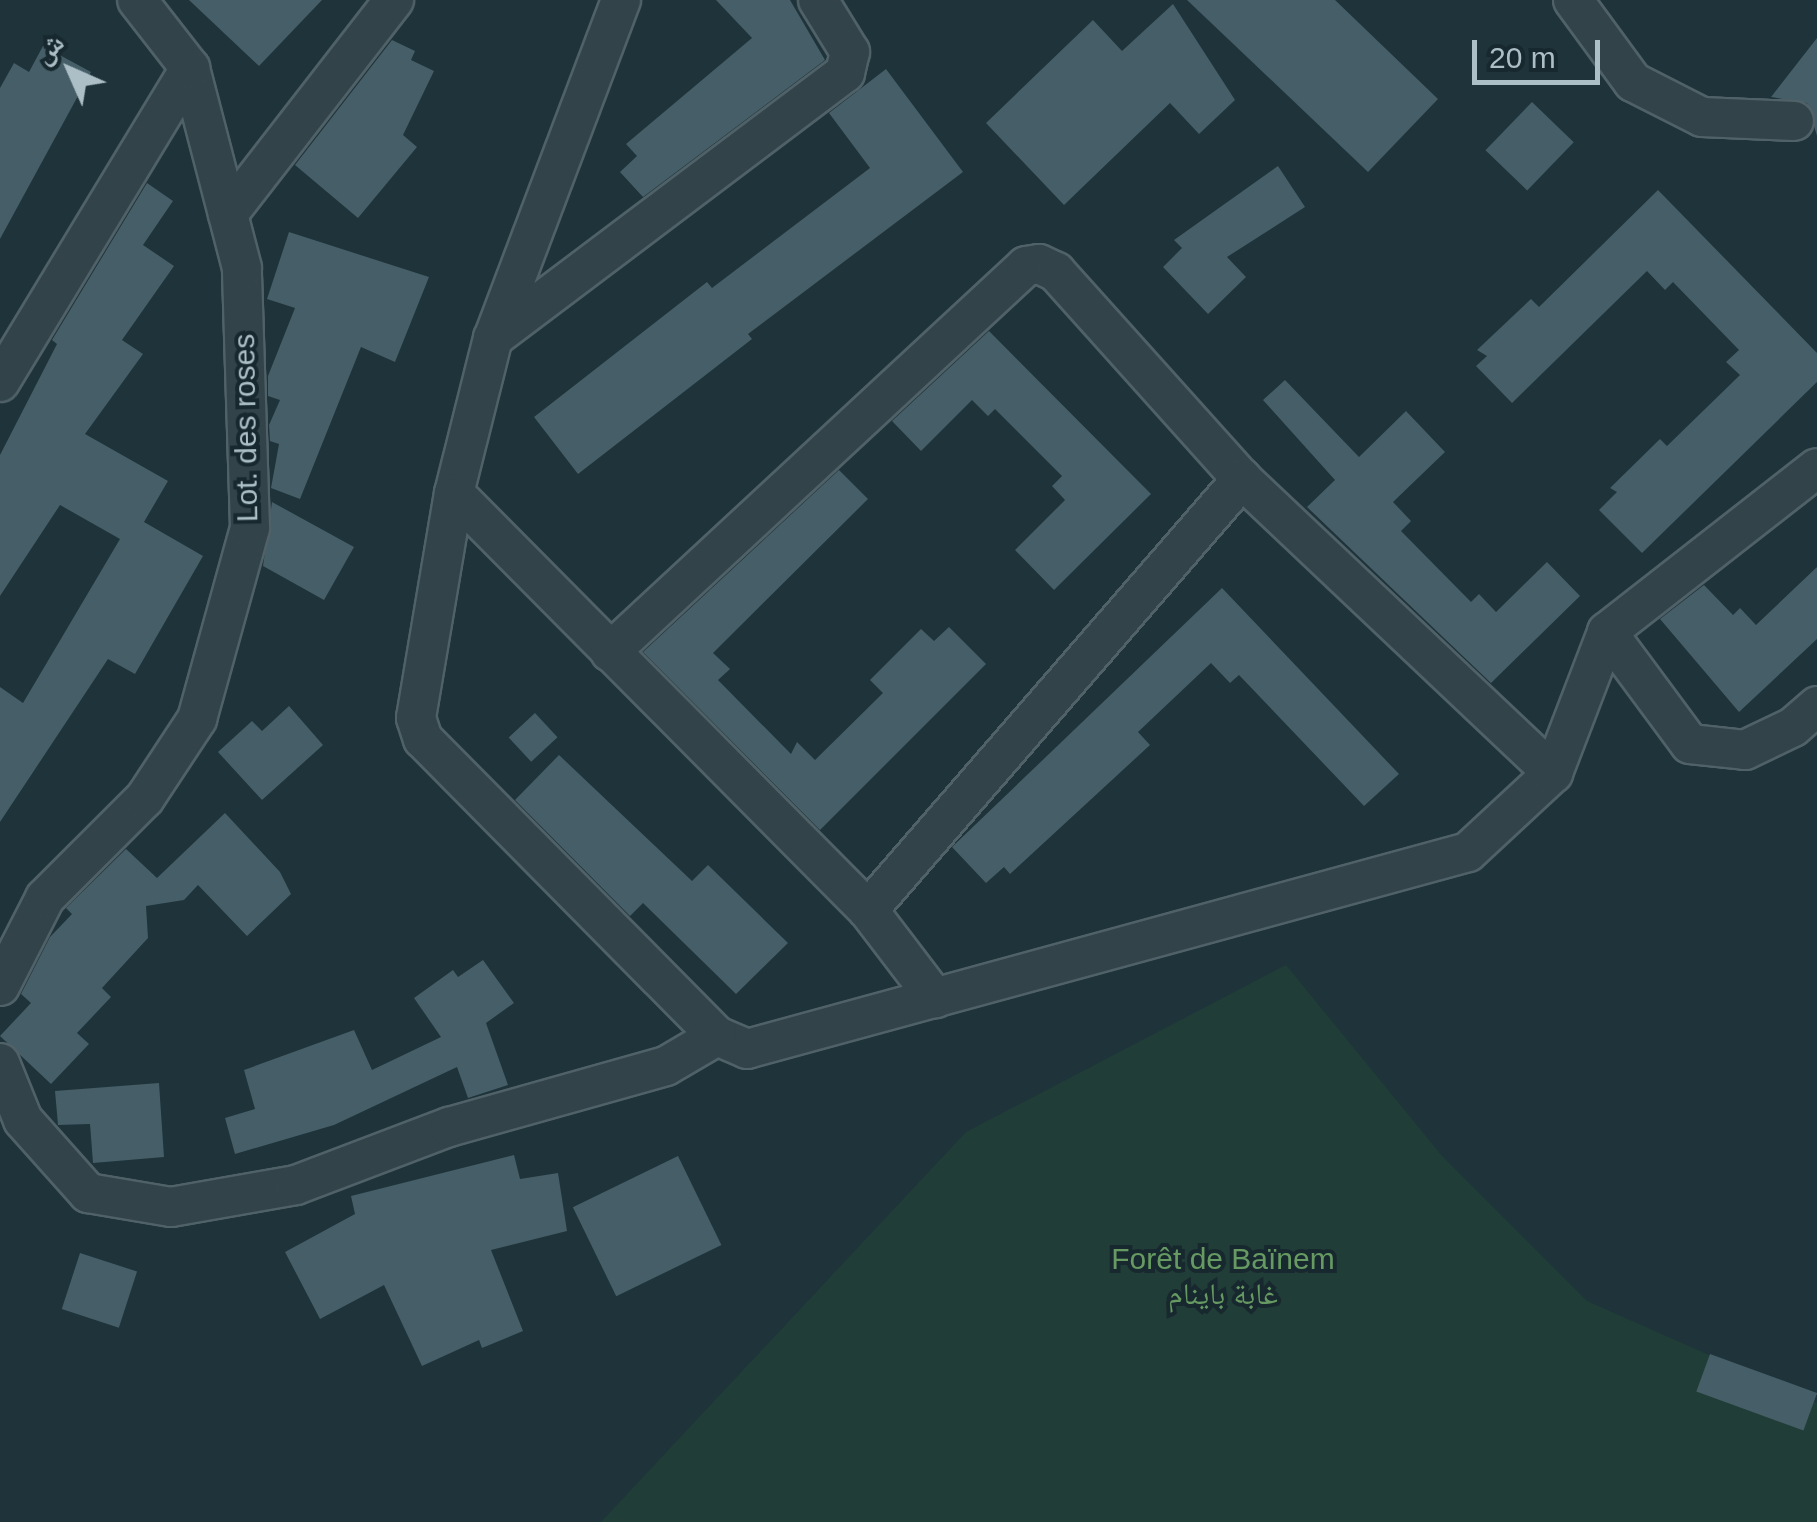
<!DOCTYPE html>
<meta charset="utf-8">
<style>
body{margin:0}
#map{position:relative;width:1817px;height:1522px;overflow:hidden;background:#1e333a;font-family:Helvetica,"Noto Naskh Arabic",sans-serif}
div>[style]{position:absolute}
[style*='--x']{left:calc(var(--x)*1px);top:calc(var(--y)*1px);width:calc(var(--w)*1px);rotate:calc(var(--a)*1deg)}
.green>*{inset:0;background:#213d37}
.building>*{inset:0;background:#465e67;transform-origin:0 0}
.roads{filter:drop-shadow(2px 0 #506168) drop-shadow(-2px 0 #506168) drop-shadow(0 2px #506168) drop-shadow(0 -2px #506168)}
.minor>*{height:38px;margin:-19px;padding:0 19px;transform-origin:19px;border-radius:19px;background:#32444a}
span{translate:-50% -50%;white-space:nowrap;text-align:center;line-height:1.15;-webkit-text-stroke:8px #18282f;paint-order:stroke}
.street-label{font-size:30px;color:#acbfc7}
.park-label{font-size:30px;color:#669a62}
.north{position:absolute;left:20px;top:20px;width:100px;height:100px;-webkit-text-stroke:8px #18282f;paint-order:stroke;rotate:315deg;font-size:28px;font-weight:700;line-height:40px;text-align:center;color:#acbfc7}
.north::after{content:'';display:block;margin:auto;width:35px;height:45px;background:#acbfc7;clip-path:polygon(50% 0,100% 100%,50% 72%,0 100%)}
.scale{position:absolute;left:1472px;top:40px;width:128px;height:45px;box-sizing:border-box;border:5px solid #acbfc7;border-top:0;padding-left:12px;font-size:30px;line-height:35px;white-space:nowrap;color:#acbfc7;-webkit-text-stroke:8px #18282f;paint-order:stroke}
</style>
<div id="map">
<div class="green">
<div style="clip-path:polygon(1286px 965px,1442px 1156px,1587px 1301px,1817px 1403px,1817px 1522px,601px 1522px,966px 1132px)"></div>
</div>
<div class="building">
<div style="clip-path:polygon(189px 0,322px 0,259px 66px)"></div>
<div style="clip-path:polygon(716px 0,790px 0,825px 60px,643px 197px,620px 172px,637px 156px,626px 144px,752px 38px)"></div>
<div style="clip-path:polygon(1187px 0,1335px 0,1438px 99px,1368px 172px)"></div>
<div style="clip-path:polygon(1173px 4px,1235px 100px,1199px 134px,1170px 103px,1064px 205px,986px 123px,1093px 20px,1122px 51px)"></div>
<div style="clip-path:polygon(1817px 38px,1817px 136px,1807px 103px,1771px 97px)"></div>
<div style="clip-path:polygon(392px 40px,415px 51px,411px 60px,434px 71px,403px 135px,417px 147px,358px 218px,295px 165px)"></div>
<div style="clip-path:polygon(43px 46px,91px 72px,0 239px,0 88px,14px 63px,29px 72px)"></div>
<div style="clip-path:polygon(886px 69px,963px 172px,748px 334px,752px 339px,578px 474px,534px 417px,707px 282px,712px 288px,870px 168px,829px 113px)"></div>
<div style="left:1532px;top:102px;width:58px;height:67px;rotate:44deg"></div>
<div style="clip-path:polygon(1278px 166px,1305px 207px,1227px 257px,1246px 277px,1208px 314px,1163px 267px,1182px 248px,1174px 240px)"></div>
<div style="clip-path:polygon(147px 183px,173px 201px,143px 245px,174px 266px,122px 340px,143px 354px,85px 434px,168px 481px,144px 522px,203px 556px,135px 674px,108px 659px,0 822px,0 687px,23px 703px,120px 539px,60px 505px,0 596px,0 455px,57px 344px,52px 340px)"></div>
<div style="clip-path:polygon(1658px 190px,1817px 353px,1817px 382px,1642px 553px,1599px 510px,1617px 492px,1610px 488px,1660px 439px,1667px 446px,1740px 375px,1726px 362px,1739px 350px,1673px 282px,1665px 290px,1647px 271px,1512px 403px,1476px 366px,1487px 356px,1477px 350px,1531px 299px,1539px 307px)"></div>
<div style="clip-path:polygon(289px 232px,429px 277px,395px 362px,361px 347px,300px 499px,271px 488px,279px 444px,270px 441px,269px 425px,280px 400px,268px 396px,268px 376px,295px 308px,267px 299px)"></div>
<div style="clip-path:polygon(989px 331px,1151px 494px,1054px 590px,1015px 550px,1065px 500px,1052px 486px,1062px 476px,995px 409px,988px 416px,972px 400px,921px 451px,892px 421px)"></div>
<div style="clip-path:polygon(1285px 380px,1359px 457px,1406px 411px,1445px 452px,1393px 502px,1411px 521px,1401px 531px,1471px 602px,1479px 594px,1496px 612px,1547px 562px,1580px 596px,1491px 683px,1307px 507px,1335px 480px,1263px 400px)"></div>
<div style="clip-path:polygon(839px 470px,868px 499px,713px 653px,730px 669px,718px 680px,791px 754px,797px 742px,815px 760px,883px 693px,870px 680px,921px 629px,934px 641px,949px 627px,986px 664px,820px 830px,643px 652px)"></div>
<div style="clip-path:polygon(272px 502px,354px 547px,324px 600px,263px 566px)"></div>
<div style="clip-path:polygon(1817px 567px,1817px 639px,1739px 712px,1660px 619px,1704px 585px,1733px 615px,1740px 608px,1756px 625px)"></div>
<div style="clip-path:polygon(1222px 588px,1399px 774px,1364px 806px,1239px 675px,1230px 683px,1211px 663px,1138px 732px,1150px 745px,1010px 874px,1004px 867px,986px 883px,952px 847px)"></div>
<div style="clip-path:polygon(289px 706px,323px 745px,262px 800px,218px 752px,252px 721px,262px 731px)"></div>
<div style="left:535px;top:713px;width:33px;height:36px;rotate:47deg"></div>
<div style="clip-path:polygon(559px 755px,692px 881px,708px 865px,788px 943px,736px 994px,643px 903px,630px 916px,515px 800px)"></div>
<div style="clip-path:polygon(225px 813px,280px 872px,291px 894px,247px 936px,198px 885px,184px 900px,146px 906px,148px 938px,102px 988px,111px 997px,77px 1033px,89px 1044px,51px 1084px,0 1036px,31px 1003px,21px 994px,50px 937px,72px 914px,66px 908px,126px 849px,157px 878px)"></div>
<div style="clip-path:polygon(483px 960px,514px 1003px,486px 1023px,508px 1085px,468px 1098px,457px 1067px,334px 1125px,235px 1154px,225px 1118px,255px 1109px,244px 1070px,354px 1030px,372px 1070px,441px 1037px,414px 998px,453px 970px,458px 977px)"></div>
<div style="clip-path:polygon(159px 1083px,164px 1157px,93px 1163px,90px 1124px,58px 1125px,55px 1091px)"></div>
<div style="clip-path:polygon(514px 1155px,520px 1179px,558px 1173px,567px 1231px,491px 1250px,523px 1331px,482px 1348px,479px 1340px,422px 1366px,384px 1285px,320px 1319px,285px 1252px,355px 1214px,351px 1196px)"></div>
<div style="left:678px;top:1156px;width:99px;height:117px;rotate:64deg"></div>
<div style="left:80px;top:1253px;width:60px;height:59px;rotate:18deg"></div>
<div style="left:1710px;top:1354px;width:114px;height:40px;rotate:20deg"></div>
</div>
<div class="roads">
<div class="minor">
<div style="--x:621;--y:0;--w:361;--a:110.7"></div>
<div style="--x:493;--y:338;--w:160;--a:104.1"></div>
<div style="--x:454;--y:493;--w:588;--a:45.21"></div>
<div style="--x:868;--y:910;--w:111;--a:52.7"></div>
<div style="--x:1573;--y:0;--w:102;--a:53.8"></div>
<div style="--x:1633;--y:82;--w:77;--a:26.9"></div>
<div style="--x:1702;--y:117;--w:92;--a:2.5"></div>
<div style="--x:228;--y:214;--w:271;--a:-52.2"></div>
<div style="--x:493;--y:338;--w:441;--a:-37"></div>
<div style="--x:845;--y:73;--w:22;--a:-77"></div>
<div style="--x:850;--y:52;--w:61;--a:-121.6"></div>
<div style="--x:0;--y:382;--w:367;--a:-58.8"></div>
<div style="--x:454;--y:493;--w:228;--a:99.6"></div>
<div style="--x:416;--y:718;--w:22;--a:72"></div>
<div style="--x:423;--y:739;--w:418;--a:45.3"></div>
<div style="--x:717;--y:1036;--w:33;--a:23"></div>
<div style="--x:747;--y:1049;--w:747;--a:-15.28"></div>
<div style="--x:1468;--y:852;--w:116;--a:-42.9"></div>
<div style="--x:1553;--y:773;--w:151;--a:-69"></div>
<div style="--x:1607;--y:632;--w:266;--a:-38"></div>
<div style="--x:1607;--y:632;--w:139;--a:53.5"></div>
<div style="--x:1690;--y:744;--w:55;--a:6.2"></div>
<div style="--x:1745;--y:750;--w:53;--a:-25.6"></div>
<div style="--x:1793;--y:727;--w:32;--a:-41"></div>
<div style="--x:610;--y:652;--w:567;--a:-42.86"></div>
<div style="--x:1026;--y:266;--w:13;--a:-9"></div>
<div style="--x:1039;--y:264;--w:19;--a:25"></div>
<div style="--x:1056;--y:272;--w:278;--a:48.1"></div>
<div style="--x:1242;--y:479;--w:428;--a:43.4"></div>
<div style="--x:868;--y:910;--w:571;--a:-49.05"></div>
<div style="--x:0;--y:986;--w:99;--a:-62.9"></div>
<div style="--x:45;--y:898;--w:141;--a:-45"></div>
<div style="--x:145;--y:798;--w:95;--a:-56.6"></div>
<div style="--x:197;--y:719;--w:198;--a:-74.5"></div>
<div style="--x:250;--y:528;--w:260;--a:-91.8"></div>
<div style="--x:242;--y:268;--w:207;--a:-104.6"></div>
<div style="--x:190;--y:68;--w:86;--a:-127.9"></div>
<div style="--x:0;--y:1063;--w:61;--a:68"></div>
<div style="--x:23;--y:1120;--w:98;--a:48.3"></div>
<div style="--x:88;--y:1193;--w:84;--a:9.6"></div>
<div style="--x:171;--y:1207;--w:127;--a:-10"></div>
<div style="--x:296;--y:1185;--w:164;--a:-20.8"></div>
<div style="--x:449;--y:1127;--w:225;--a:-15.7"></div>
<div style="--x:666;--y:1066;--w:59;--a:-30.5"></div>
</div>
</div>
<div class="street-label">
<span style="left:246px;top:428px;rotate:-91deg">Lot. des roses</span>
</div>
<div class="park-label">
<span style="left:1223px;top:1276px">Forêt de Baïnem<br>غابة باينام</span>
</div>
<div class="north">ش</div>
<div class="scale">20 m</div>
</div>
